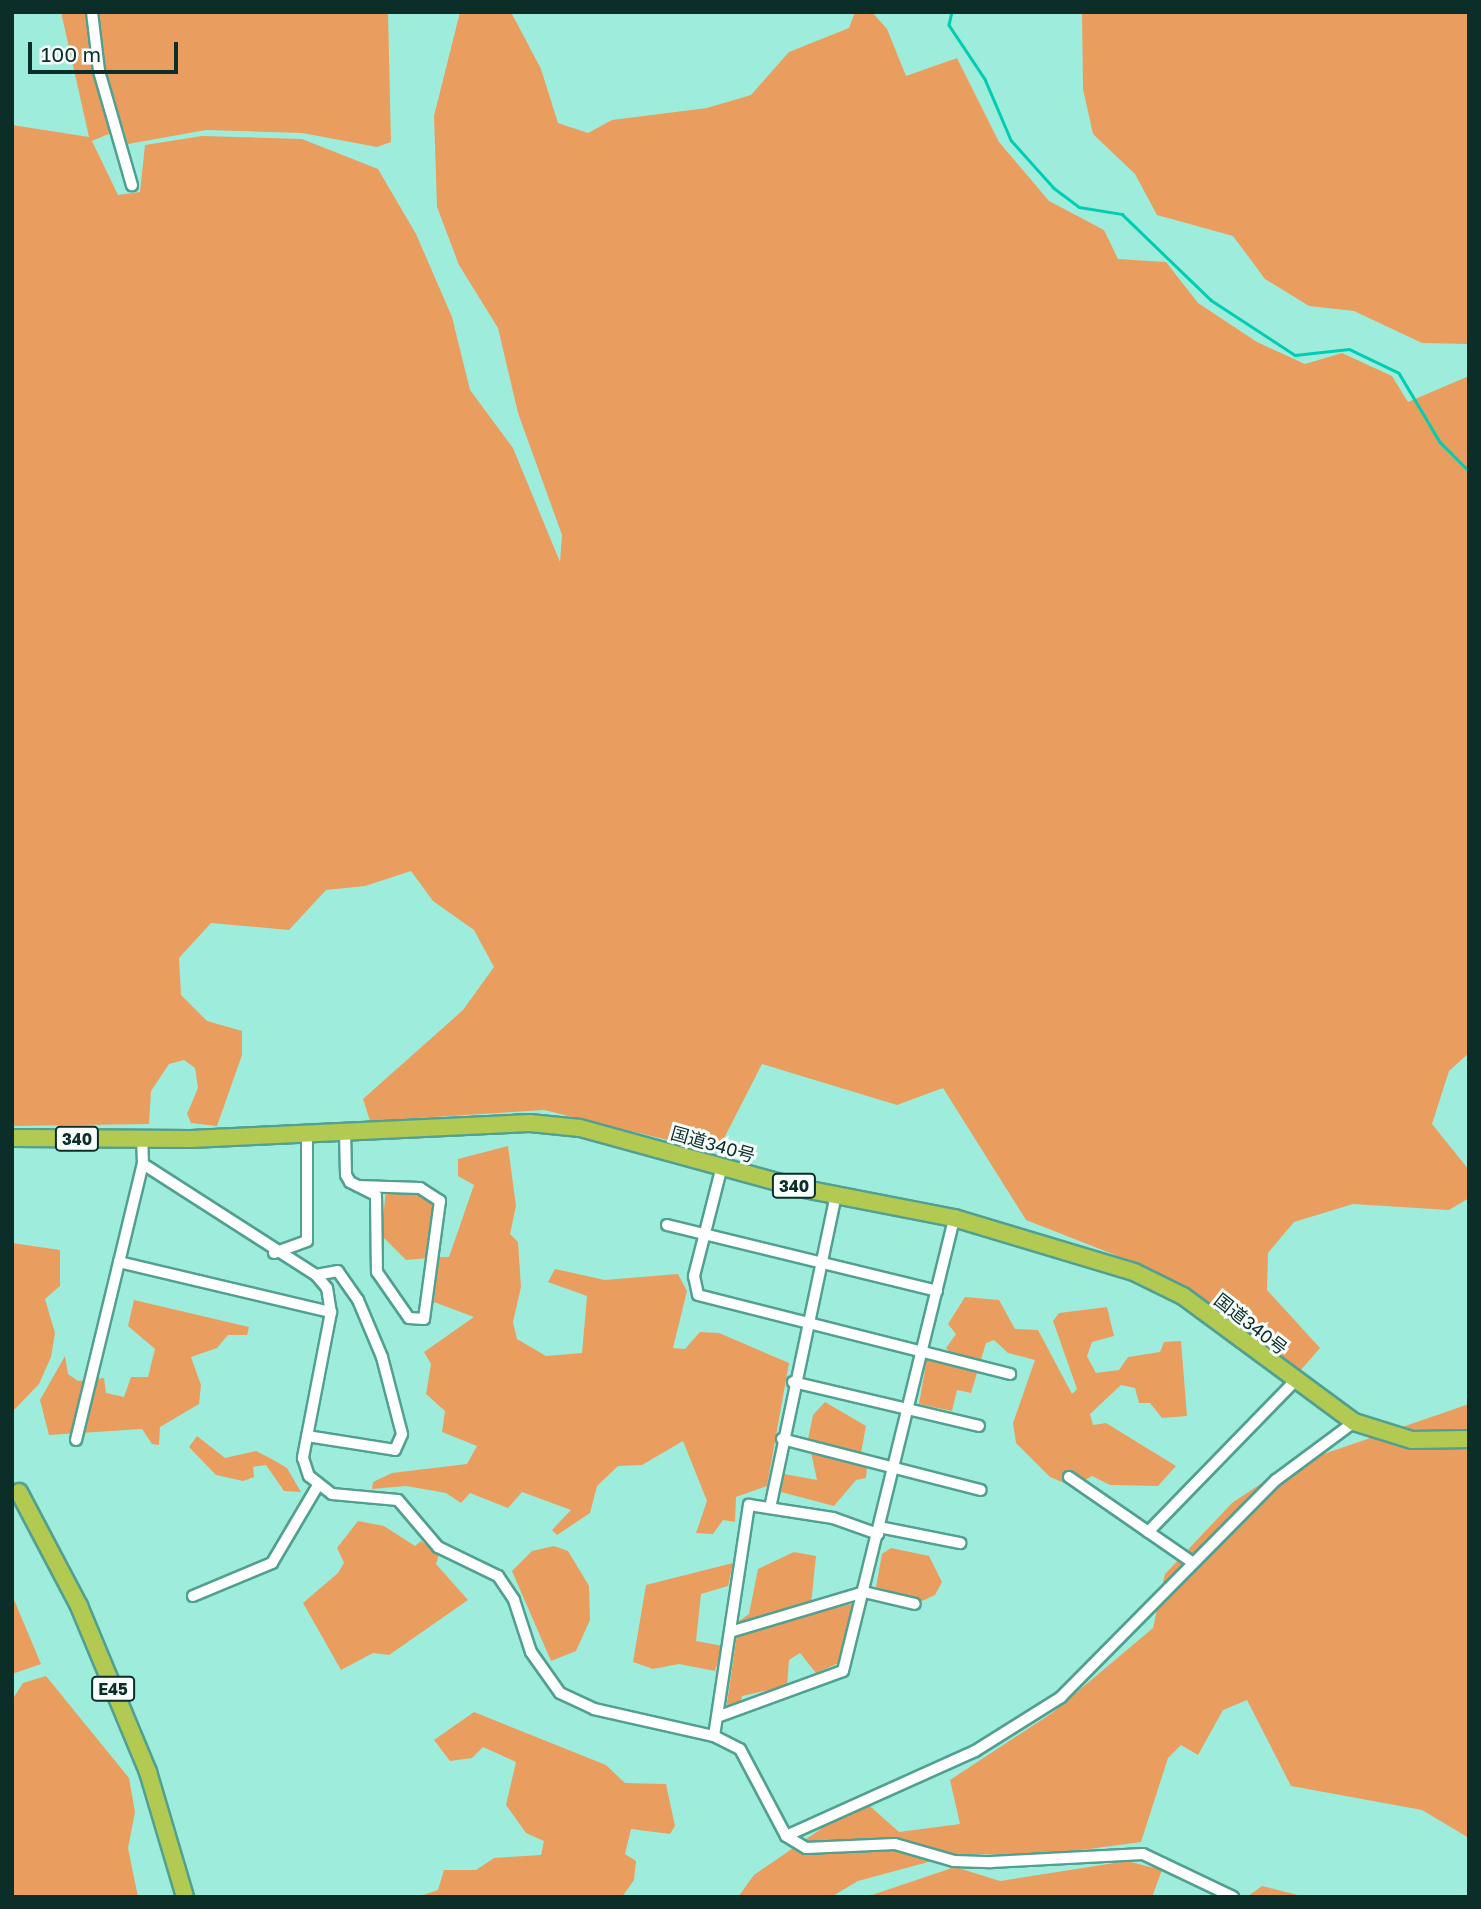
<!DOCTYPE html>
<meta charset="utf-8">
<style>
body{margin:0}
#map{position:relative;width:1481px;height:1909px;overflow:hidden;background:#9eeddc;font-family:"Golos Text","Noto Sans JP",sans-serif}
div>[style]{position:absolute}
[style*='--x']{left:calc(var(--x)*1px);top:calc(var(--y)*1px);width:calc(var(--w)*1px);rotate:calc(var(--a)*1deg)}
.green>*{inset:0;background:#e99e5f}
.stream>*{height:2.5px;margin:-1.25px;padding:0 1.25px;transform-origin:1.25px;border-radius:1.25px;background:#01cdb3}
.roads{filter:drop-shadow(2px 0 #51a090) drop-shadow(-2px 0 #51a090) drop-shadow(0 2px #51a090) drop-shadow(0 -2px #51a090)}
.minor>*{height:10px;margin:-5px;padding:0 5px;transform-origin:5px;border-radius:5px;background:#fff}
.highway>*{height:16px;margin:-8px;padding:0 8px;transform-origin:8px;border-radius:8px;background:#b3ca52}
span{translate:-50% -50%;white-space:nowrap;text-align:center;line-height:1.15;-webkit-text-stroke:6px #f7fefc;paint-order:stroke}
.shield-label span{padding:2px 5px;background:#f7fefc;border:2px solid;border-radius:5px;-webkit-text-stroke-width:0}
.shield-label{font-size:16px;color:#0c2e28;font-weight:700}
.street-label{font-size:18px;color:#0c2e28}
.frame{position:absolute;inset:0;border:14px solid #0c2e28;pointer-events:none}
.scale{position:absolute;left:28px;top:42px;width:150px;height:32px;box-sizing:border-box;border:4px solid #0c2e28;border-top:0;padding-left:9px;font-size:21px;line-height:24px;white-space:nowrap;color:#0c2e28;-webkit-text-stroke:5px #f7fefc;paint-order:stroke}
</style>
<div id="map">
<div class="green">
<div style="clip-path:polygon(61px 12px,388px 12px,391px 142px,377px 147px,302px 133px,206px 130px,128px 144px,123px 128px,92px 141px,118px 195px,140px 192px,145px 145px,202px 136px,302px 139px,378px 169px,416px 234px,452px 317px,470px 390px,513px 448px,560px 562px,562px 535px,518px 413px,498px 328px,459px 265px,437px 207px,434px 116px,460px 12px,511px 12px,541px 69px,558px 123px,588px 133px,612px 120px,707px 108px,751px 95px,789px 52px,849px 28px,855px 12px,872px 12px,887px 29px,906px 76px,957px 58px,999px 142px,1049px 201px,1104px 230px,1118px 259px,1166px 262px,1198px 303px,1257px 342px,1305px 364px,1342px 353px,1392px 376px,1408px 402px,1469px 376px,1469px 1053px,1449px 1071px,1432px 1124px,1469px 1170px,1469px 1198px,1449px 1210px,1353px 1204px,1294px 1222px,1268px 1253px,1267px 1290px,1320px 1348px,1301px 1370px,1156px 1271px,1026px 1220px,943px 1088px,897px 1105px,762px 1064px,717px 1152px,544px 1110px,370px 1121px,363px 1099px,463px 1010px,494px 967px,474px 930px,433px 901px,411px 871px,365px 886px,326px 890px,289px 930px,211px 923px,179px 958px,181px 995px,207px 1021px,242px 1031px,242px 1055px,217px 1126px,191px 1123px,187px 1114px,198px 1088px,195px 1068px,184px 1060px,169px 1064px,151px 1091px,149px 1124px,12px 1126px,12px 125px,89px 137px)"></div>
<div style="clip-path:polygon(1082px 12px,1469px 12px,1469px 344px,1422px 343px,1354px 311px,1309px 306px,1265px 279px,1233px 236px,1157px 215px,1135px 174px,1093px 134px,1083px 89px)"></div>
<div style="clip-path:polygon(508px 1146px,516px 1206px,510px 1234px,518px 1242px,521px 1287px,513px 1322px,517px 1339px,546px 1356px,582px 1353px,587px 1296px,548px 1282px,555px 1269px,605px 1280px,678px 1274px,687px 1291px,673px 1348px,685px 1349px,700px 1332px,719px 1333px,789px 1363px,767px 1486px,736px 1497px,735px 1522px,723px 1520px,713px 1534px,696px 1533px,707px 1501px,683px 1441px,642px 1465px,618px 1466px,597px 1486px,590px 1513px,557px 1535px,552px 1530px,571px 1510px,522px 1492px,508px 1508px,470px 1493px,461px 1503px,446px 1493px,406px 1486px,372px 1489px,373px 1482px,392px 1473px,467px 1464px,477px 1446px,442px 1432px,445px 1411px,426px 1394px,431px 1364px,424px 1352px,474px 1317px,434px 1302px,437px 1257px,449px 1257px,474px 1185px,458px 1176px,458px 1159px)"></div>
<div style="clip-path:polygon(386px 1191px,433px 1197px,428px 1258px,406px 1260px,381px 1235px)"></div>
<div style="clip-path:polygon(12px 1243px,60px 1250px,60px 1286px,45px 1299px,55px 1333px,51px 1357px,39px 1384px,12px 1412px)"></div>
<div style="clip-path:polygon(965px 1297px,999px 1300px,1015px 1329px,1038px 1330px,1072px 1394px,1077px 1389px,1053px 1321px,1059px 1313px,1107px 1307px,1114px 1336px,1092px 1342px,1087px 1356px,1096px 1373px,1119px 1370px,1128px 1357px,1160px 1352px,1164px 1342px,1181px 1341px,1187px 1416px,1162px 1418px,1150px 1403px,1139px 1403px,1135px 1388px,1121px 1385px,1090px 1414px,1093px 1425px,1106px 1423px,1176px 1466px,1158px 1486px,1110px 1485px,1092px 1476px,1074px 1487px,1050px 1477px,1016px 1443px,1013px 1423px,1035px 1360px,1008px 1353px,994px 1340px,986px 1343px,971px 1393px,957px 1390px,952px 1411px,919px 1404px,927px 1358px,952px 1354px,946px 1348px,956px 1334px,948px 1324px)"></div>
<div style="clip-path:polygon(134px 1300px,249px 1327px,247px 1335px,228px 1335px,217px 1348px,191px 1357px,201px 1385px,199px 1404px,160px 1427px,159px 1445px,152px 1444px,142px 1429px,49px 1435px,40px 1400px,65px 1356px,68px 1374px,78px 1381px,104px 1378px,106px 1393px,124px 1397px,131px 1377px,148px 1377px,155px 1349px,128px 1326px)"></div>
<div style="clip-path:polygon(825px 1402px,866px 1426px,859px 1464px,867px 1466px,866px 1478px,856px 1480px,834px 1506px,781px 1492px,784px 1474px,817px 1480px,808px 1439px,813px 1415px)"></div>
<div style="clip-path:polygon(1469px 1404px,1469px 1838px,1422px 1810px,1291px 1786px,1247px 1700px,1223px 1710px,1198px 1755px,1181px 1745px,1168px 1758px,1141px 1842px,1044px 1855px,958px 1854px,858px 1881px,831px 1897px,738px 1897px,754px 1875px,863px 1800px,899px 1832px,960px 1824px,950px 1780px,1052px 1713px,1153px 1628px,1165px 1574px,1232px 1503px,1286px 1467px)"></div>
<div style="clip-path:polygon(197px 1436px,225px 1458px,256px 1451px,270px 1458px,287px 1468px,301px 1492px,284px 1491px,266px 1465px,253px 1467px,254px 1477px,243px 1481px,216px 1475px,189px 1447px)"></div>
<div style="clip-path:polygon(358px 1521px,384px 1526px,415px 1546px,421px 1541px,439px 1554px,436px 1564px,468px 1600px,389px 1655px,373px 1653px,341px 1670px,303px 1603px,338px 1573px,344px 1563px,337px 1548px)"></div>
<div style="clip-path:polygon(554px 1546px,568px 1551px,589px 1586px,590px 1620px,576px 1651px,551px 1661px,512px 1571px,532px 1551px)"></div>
<div style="clip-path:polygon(891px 1548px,929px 1556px,942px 1582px,935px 1595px,922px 1601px,876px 1587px,882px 1554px)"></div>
<div style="clip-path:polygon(794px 1552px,816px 1556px,810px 1614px,852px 1604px,839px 1663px,816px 1673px,800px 1653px,789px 1660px,787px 1686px,742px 1696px,740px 1706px,726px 1710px,739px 1621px,749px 1614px,758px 1569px)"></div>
<div style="clip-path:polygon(733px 1563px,728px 1586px,701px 1594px,696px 1641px,723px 1646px,715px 1671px,679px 1664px,653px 1669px,633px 1662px,646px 1585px)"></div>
<div style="clip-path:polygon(12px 1595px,41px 1664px,12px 1674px)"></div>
<div style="clip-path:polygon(46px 1676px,129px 1778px,135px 1812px,128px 1848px,138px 1897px,12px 1897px,12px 1700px,23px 1683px)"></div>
<div style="clip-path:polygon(474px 1712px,606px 1765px,625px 1783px,666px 1784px,675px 1826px,670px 1834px,631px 1829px,625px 1854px,636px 1861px,634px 1880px,622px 1897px,418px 1897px,438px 1890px,444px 1870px,476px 1870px,494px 1858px,541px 1855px,544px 1841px,526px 1833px,506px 1805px,516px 1762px,483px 1747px,472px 1758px,450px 1761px,434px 1740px)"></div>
<div style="clip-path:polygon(1127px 1861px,1162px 1870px,1152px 1897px,866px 1897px,955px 1867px,1000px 1881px)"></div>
<div style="clip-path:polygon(1262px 1886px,1294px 1894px,1304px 1897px,1247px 1897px)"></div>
</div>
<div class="stream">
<div style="--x:952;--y:12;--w:13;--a:103"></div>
<div style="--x:949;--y:25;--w:65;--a:56.3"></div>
<div style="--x:985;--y:79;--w:66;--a:66.9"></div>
<div style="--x:1011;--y:140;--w:64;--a:48.1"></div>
<div style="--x:1054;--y:188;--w:31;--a:37"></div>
<div style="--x:1079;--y:207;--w:44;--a:9.2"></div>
<div style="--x:1122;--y:214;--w:124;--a:44"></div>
<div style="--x:1211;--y:300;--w:100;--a:33.2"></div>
<div style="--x:1295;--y:355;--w:54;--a:-6.3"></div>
<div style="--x:1349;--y:349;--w:55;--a:25.6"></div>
<div style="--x:1399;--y:373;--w:80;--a:59.3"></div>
<div style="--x:1440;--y:442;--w:41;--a:45"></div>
</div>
<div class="roads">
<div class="minor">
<div style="--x:92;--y:12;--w:59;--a:83.2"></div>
<div style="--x:99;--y:71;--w:119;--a:73.9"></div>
<div style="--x:345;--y:1131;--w:44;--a:88.7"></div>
<div style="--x:346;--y:1175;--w:8;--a:60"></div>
<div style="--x:350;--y:1182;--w:29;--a:27"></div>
<div style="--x:376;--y:1195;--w:77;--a:89.3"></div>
<div style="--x:377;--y:1272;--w:56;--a:55.2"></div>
<div style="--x:409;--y:1318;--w:15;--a:4"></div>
<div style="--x:424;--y:1319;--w:119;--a:-82.3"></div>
<div style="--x:440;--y:1201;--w:24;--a:-147"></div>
<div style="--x:420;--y:1188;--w:62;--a:-178.2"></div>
<div style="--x:143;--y:1164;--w:206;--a:32.7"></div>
<div style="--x:316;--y:1275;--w:17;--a:50"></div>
<div style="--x:327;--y:1288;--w:24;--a:81"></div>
<div style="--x:331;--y:1312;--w:149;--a:100.9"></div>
<div style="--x:303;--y:1458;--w:19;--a:72"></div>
<div style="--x:309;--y:1476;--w:29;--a:38"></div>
<div style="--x:332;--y:1494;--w:66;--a:5.2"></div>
<div style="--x:398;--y:1500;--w:62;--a:49.6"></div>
<div style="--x:438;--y:1547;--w:67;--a:25.8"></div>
<div style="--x:498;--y:1576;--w:29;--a:56"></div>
<div style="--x:514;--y:1600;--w:55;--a:71.9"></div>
<div style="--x:531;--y:1652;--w:50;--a:54.7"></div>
<div style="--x:560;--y:1693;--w:38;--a:25"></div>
<div style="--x:594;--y:1709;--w:123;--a:12.7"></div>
<div style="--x:714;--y:1736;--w:29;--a:27"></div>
<div style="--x:740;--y:1749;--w:98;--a:62.1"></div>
<div style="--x:786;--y:1836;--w:23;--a:31"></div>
<div style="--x:806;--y:1848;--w:89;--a:-2.6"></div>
<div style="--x:895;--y:1844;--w:61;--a:16.1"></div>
<div style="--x:954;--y:1861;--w:37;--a:2"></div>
<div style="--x:991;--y:1862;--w:152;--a:-3"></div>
<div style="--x:1143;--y:1854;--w:100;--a:25.5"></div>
<div style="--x:722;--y:1166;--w:114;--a:104.3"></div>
<div style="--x:694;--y:1276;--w:19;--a:78"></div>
<div style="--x:698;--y:1295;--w:322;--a:14.2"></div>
<div style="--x:667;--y:1225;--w:278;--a:13.7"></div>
<div style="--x:274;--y:1253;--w:35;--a:-20"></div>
<div style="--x:307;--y:1241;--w:109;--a:-90"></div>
<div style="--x:119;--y:1262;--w:218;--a:13.3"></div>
<div style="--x:793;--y:1382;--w:191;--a:13.3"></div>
<div style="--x:307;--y:1436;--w:89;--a:9"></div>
<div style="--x:395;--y:1450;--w:17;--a:-66"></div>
<div style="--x:402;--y:1434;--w:80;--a:-104.6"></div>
<div style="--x:382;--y:1357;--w:62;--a:-112.8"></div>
<div style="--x:358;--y:1300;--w:35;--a:-125"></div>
<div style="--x:338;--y:1271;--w:22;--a:170"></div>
<div style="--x:782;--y:1439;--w:205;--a:14.4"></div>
<div style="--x:76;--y:1440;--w:284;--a:-76.4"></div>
<div style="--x:143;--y:1164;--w:24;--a:-92"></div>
<div style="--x:1069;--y:1477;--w:151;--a:34.7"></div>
<div style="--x:770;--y:1508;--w:320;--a:-78.1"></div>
<div style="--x:879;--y:1527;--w:83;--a:11.2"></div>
<div style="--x:1148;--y:1532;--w:209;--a:-45.8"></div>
<div style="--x:193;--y:1596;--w:86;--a:-22.7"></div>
<div style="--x:272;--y:1563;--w:88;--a:-59.4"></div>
<div style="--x:730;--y:1632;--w:140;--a:-16.6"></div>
<div style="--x:864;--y:1592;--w:52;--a:13.2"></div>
<div style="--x:717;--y:1717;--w:134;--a:-20.1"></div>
<div style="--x:843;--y:1671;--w:466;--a:-76.2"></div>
<div style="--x:714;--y:1736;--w:234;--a:-81.4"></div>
<div style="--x:749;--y:1505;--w:85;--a:8.8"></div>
<div style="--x:833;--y:1518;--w:48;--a:19.6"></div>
<div style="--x:786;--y:1836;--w:207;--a:-24.2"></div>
<div style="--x:975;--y:1751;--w:102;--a:-32.1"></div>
<div style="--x:1061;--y:1697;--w:305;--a:-45.3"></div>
<div style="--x:1276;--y:1480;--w:97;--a:-36.6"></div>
</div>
<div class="highway">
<div style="--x:12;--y:1138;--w:179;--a:0.3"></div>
<div style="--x:191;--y:1139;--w:339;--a:-2.7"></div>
<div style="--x:530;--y:1123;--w:50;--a:5.7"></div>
<div style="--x:580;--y:1128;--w:227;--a:15.3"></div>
<div style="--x:799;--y:1188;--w:158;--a:11"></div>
<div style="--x:954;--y:1218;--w:188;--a:16.7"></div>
<div style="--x:1134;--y:1272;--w:55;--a:26.1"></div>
<div style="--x:1183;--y:1296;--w:212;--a:36.4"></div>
<div style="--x:1354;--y:1422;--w:61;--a:17.2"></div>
<div style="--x:1412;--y:1440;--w:57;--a:-1"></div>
<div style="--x:19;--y:1492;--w:129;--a:62.2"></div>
<div style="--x:79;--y:1606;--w:180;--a:67.4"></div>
<div style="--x:148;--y:1772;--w:130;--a:73.5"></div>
</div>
</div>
<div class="shield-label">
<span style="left:77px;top:1139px">340</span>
<span style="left:794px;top:1186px">340</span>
<span style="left:113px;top:1689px">E45</span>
</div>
<div class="street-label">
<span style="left:713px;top:1144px;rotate:16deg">国道340号</span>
<span style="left:1251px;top:1324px;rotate:38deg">国道340号</span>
</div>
<div class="frame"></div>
<div class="scale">100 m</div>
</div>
